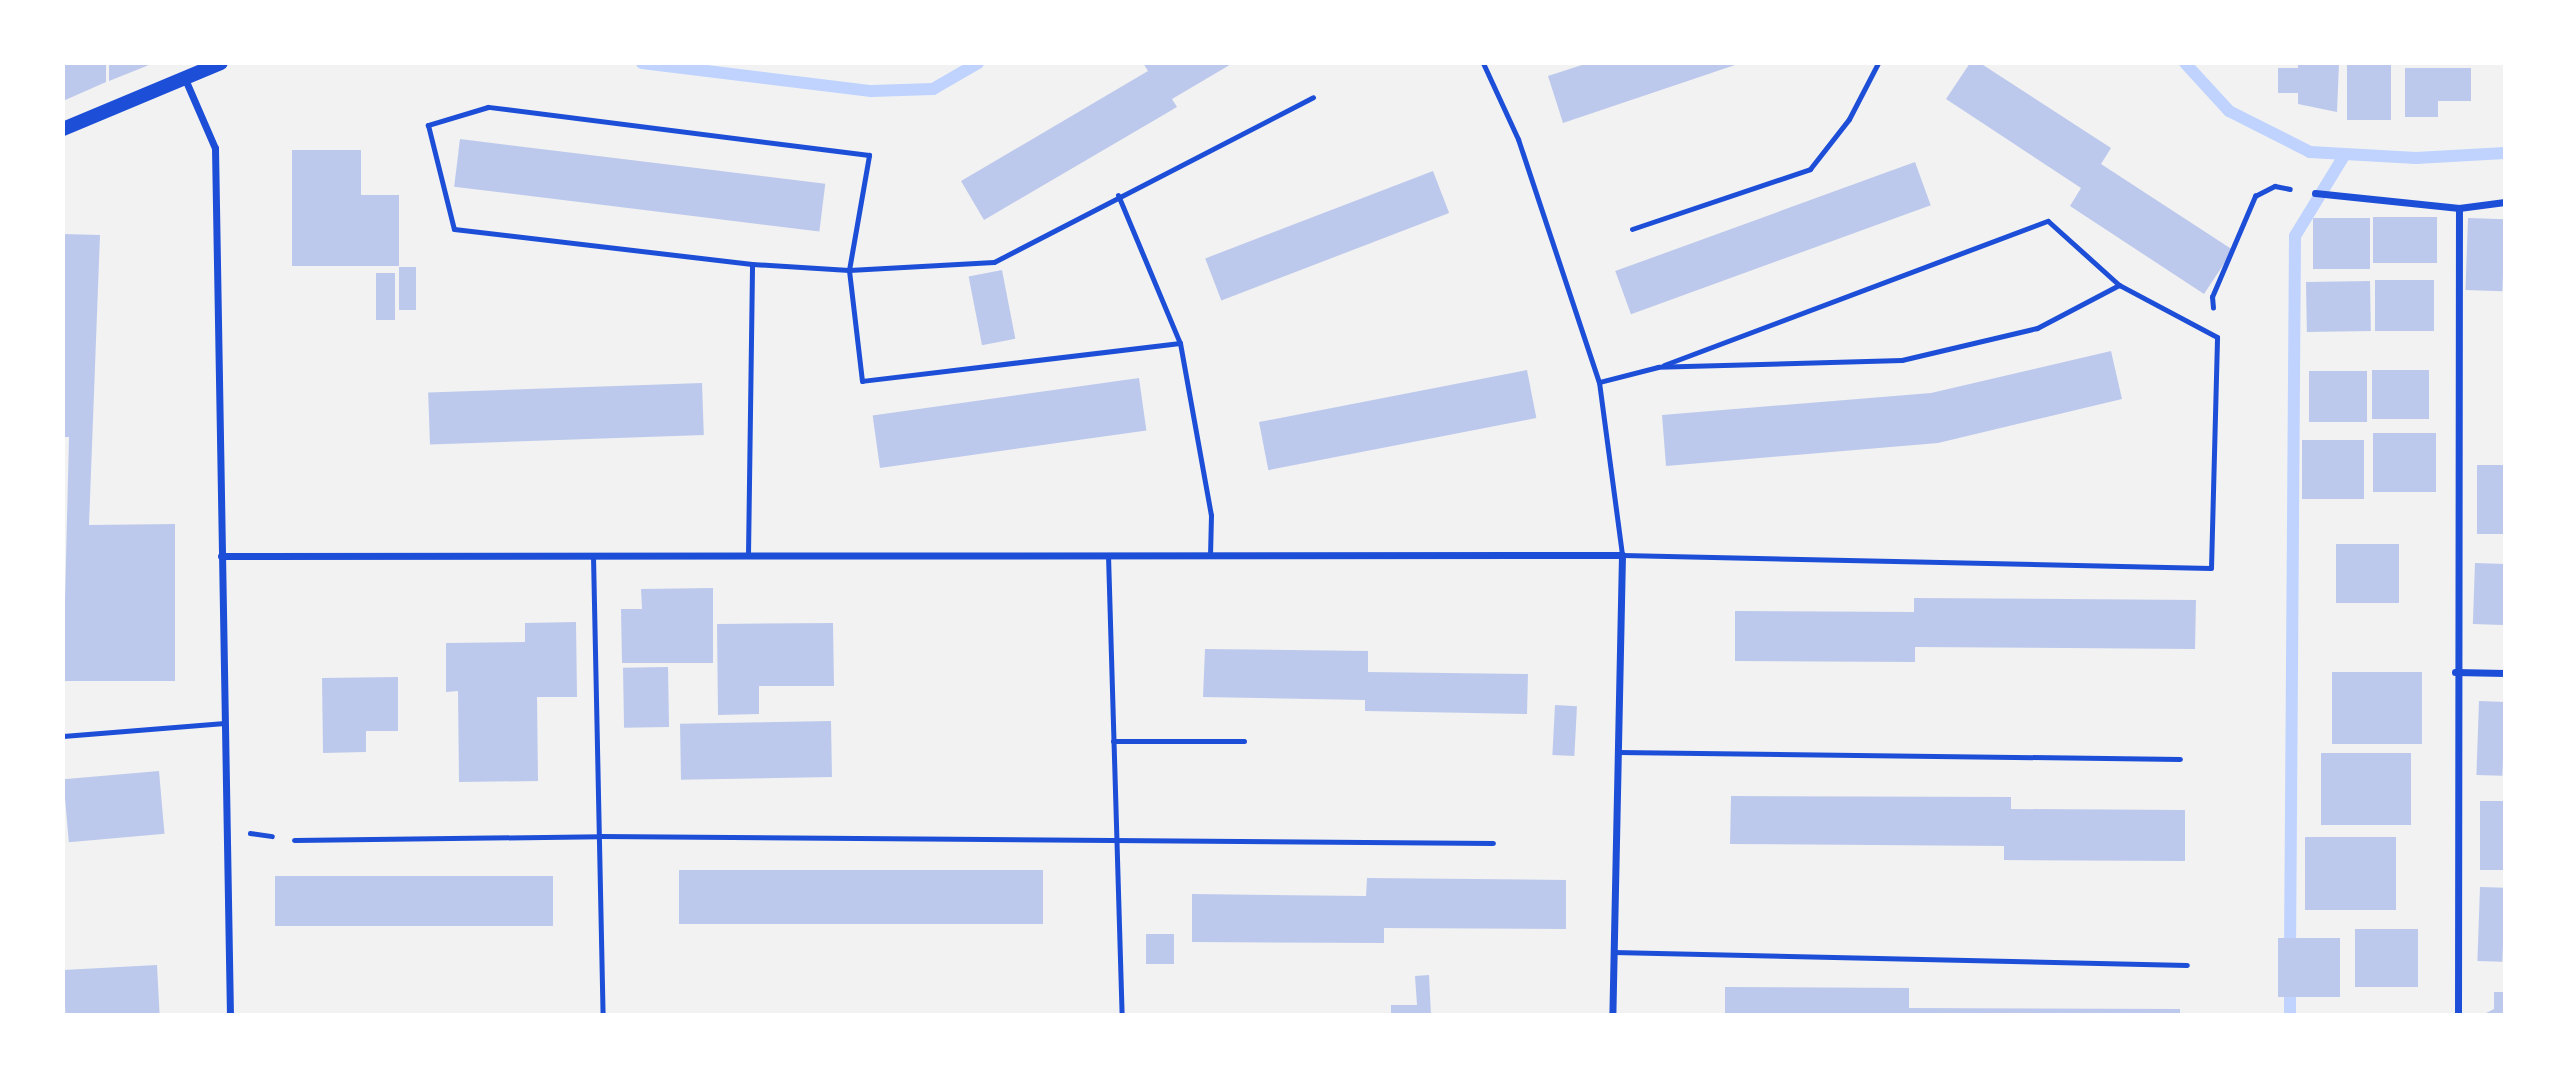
<!DOCTYPE html>
<style>
body{margin:0}
#map{position:relative;width:2568px;height:1078px;overflow:hidden;background:#f2f2f2;font-family:"Alegreya Sans",sans-serif}
div>[style]{position:absolute}
[style*='--x']{left:calc(var(--x)*1px);top:calc(var(--y)*1px);width:calc(var(--w)*1px);rotate:calc(var(--a)*1deg)}
.stream>*{height:12px;margin:-6px;padding:0 6px;transform-origin:6px;border-radius:6px;background:#bfd3fe}
.building>*{inset:0;background:#bdc9ec;transform-origin:0 0}
.path>*{height:4.5px;margin:-2.25px;padding:0 2.25px;transform-origin:2.25px;border-radius:2.25px;background:#1d4ed8}
.service>*{height:5px;margin:-2.5px;padding:0 2.5px;transform-origin:2.5px;border-radius:2.5px;background:#1d4ed8}
.minor>*{height:7px;margin:-3.5px;padding:0 3.5px;transform-origin:3.5px;border-radius:3.5px;background:#1d4ed8}
.secondary>*{height:14px;margin:-7px;padding:0 7px;transform-origin:7px;border-radius:7px;background:#1d4ed8}
span{translate:-50% -50%;white-space:nowrap;text-align:center;line-height:1.15;-webkit-text-stroke:5px #fff;paint-order:stroke}
.frame{position:absolute;inset:0;border:65px solid #fff;pointer-events:none}
</style>
<div id="map">
<div class="stream">
<div style="--x:642;--y:63;--w:231;--a:7"></div>
<div style="--x:871;--y:91;--w:62;--a:-1.8"></div>
<div style="--x:933;--y:89;--w:52;--a:-30"></div>
<div style="--x:2185;--y:63;--w:65;--a:47.5"></div>
<div style="--x:2229;--y:111;--w:91;--a:26.8"></div>
<div style="--x:2310;--y:152;--w:106;--a:3.2"></div>
<div style="--x:2416;--y:158;--w:89;--a:-3.2"></div>
<div style="--x:2290;--y:952;--w:716;--a:-89.6"></div>
<div style="--x:2295;--y:236;--w:96;--a:-58.6"></div>
<div style="--x:2290;--y:1015;--w:35;--a:-90"></div>
</div>
<div class="building">
<div style="clip-path:polygon(63px 63px,106px 63px,106px 82px,63px 101px)"></div>
<div style="clip-path:polygon(109px 63px,154px 63px,109px 81px)"></div>
<div style="clip-path:polygon(1143px 63px,1233px 63px,1172px 99px,1177px 107px,984px 220px,961px 181px,1148px 71px)"></div>
<div style="clip-path:polygon(1588px 63px,1741px 63px,1563px 123px,1548px 76px)"></div>
<div style="clip-path:polygon(1970px 63px,1980px 63px,2111px 148px,2101px 164px,2233px 250px,2204px 294px,2070px 206px,2081px 188px,1946px 99px)"></div>
<div style="clip-path:polygon(2298px 63px,2339px 63px,2337px 112px,2298px 104px,2298px 93px,2278px 93px,2278px 68px,2298px 68px)"></div>
<div style="left:2347px;top:63px;width:44px;height:57px"></div>
<div style="clip-path:polygon(2405px 68px,2471px 68px,2471px 101px,2438px 101px,2438px 117px,2405px 117px)"></div>
<div style="left:460px;top:139px;width:368px;height:48px;rotate:7deg"></div>
<div style="clip-path:polygon(292px 150px,361px 150px,361px 195px,399px 195px,399px 266px,292px 266px)"></div>
<div style="left:1915px;top:162px;width:46px;height:319px;rotate:70deg"></div>
<div style="left:1433px;top:171px;width:45px;height:244px;rotate:69deg"></div>
<div style="left:2437px;top:217px;width:46px;height:64px;rotate:90deg"></div>
<div style="left:2313px;top:218px;width:57px;height:51px"></div>
<div style="left:2468px;top:218px;width:37px;height:72px;rotate:2deg"></div>
<div style="clip-path:polygon(63px 234px,100px 235px,89px 525px,175px 524px,175px 681px,63px 681px,69px 437px,63px 437px)"></div>
<div style="left:399px;top:267px;width:17px;height:43px"></div>
<div style="left:1002px;top:270px;width:70px;height:34px;rotate:79deg"></div>
<div style="left:376px;top:273px;width:19px;height:47px"></div>
<div style="left:2375px;top:280px;width:59px;height:51px"></div>
<div style="left:2370px;top:281px;width:50px;height:64px;rotate:89deg"></div>
<div style="clip-path:polygon(2111px 351px,2122px 399px,1938px 443px,1666px 466px,1662px 415px,1931px 393px)"></div>
<div style="left:1527px;top:370px;width:49px;height:273px;rotate:79deg"></div>
<div style="left:2429px;top:370px;width:49px;height:57px;rotate:90deg"></div>
<div style="left:2309px;top:371px;width:58px;height:51px"></div>
<div style="left:1139px;top:378px;width:53px;height:269px;rotate:82deg"></div>
<div style="left:702px;top:383px;width:52px;height:274px;rotate:88deg"></div>
<div style="left:2373px;top:433px;width:63px;height:59px"></div>
<div style="left:2302px;top:440px;width:62px;height:59px"></div>
<div style="left:2505px;top:465px;width:69px;height:28px;rotate:90deg"></div>
<div style="left:2336px;top:544px;width:63px;height:59px"></div>
<div style="left:2475px;top:563px;width:30px;height:61px;rotate:2deg"></div>
<div style="clip-path:polygon(713px 588px,713px 663px,622px 663px,621px 609px,642px 609px,641px 589px)"></div>
<div style="clip-path:polygon(1914px 598px,2196px 600px,2195px 649px,1915px 647px,1915px 662px,1735px 661px,1735px 611px,1914px 612px)"></div>
<div style="clip-path:polygon(576px 622px,577px 697px,537px 697px,538px 781px,459px 782px,458px 691px,446px 692px,446px 643px,525px 642px,525px 623px)"></div>
<div style="clip-path:polygon(833px 623px,834px 686px,759px 686px,759px 714px,718px 715px,717px 624px)"></div>
<div style="clip-path:polygon(1205px 649px,1368px 651px,1368px 672px,1528px 674px,1527px 714px,1365px 711px,1365px 700px,1203px 697px)"></div>
<div style="left:668px;top:667px;width:60px;height:45px;rotate:89deg"></div>
<div style="left:2332px;top:672px;width:90px;height:72px"></div>
<div style="clip-path:polygon(398px 677px,398px 731px,366px 731px,366px 752px,323px 753px,322px 678px)"></div>
<div style="left:2479px;top:701px;width:26px;height:74px;rotate:2deg"></div>
<div style="left:1555px;top:705px;width:22px;height:50px;rotate:3deg"></div>
<div style="left:831px;top:721px;width:56px;height:151px;rotate:89deg"></div>
<div style="left:2321px;top:753px;width:90px;height:72px"></div>
<div style="left:159px;top:771px;width:63px;height:96px;rotate:85deg"></div>
<div style="clip-path:polygon(1731px 796px,2011px 797px,2011px 809px,2185px 810px,2185px 861px,2004px 860px,2004px 846px,1730px 844px)"></div>
<div style="left:2480px;top:801px;width:25px;height:69px"></div>
<div style="left:2305px;top:837px;width:91px;height:73px"></div>
<div style="left:1043px;top:870px;width:54px;height:364px;rotate:90deg"></div>
<div style="left:553px;top:876px;width:50px;height:278px;rotate:90deg"></div>
<div style="clip-path:polygon(1367px 878px,1566px 880px,1566px 929px,1384px 928px,1384px 943px,1192px 942px,1192px 894px,1366px 896px)"></div>
<div style="left:2480px;top:887px;width:25px;height:74px;rotate:2deg"></div>
<div style="left:2355px;top:929px;width:63px;height:58px"></div>
<div style="left:1146px;top:934px;width:28px;height:30px"></div>
<div style="left:2278px;top:938px;width:62px;height:59px"></div>
<div style="left:157px;top:965px;width:50px;height:94px;rotate:87deg"></div>
<div style="clip-path:polygon(1429px 975px,1431px 1015px,1391px 1015px,1391px 1005px,1417px 1005px,1415px 976px)"></div>
<div style="clip-path:polygon(1725px 987px,1909px 988px,1909px 1008px,2180px 1009px,2180px 1015px,1725px 1015px)"></div>
<div style="clip-path:polygon(2494px 992px,2505px 992px,2505px 1015px,2482px 1015px,2494px 1009px)"></div>
</div>
<div class="path">
<div style="--x:2213;--y:308;--w:11;--a:-95"></div>
<div style="--x:2212;--y:297;--w:110;--a:-66.9"></div>
<div style="--x:2255;--y:196;--w:22;--a:-27"></div>
<div style="--x:2275;--y:186;--w:15;--a:11"></div>
<div style="--x:250;--y:833;--w:22;--a:8"></div>
</div>
<div class="service">
<div style="--x:1483;--y:63;--w:84;--a:65.3"></div>
<div style="--x:1518;--y:139;--w:256;--a:71.6"></div>
<div style="--x:1599;--y:382;--w:175;--a:82.4"></div>
<div style="--x:1622;--y:555;--w:589;--a:1.26"></div>
<div style="--x:2211;--y:568;--w:231;--a:-88.5"></div>
<div style="--x:2217;--y:337;--w:111;--a:-152"></div>
<div style="--x:2119;--y:285;--w:93;--a:152.3"></div>
<div style="--x:2037;--y:328;--w:139;--a:166.7"></div>
<div style="--x:1902;--y:360;--w:244;--a:178.4"></div>
<div style="--x:1658;--y:367;--w:61;--a:165.7"></div>
<div style="--x:1118;--y:195;--w:160;--a:67.3"></div>
<div style="--x:1180;--y:343;--w:175;--a:79.8"></div>
<div style="--x:1211;--y:515;--w:40;--a:91.4"></div>
<div style="--x:1632;--y:229;--w:188;--a:-18.6"></div>
<div style="--x:1810;--y:169;--w:63;--a:-52"></div>
<div style="--x:1849;--y:119;--w:63;--a:-62.6"></div>
<div style="--x:1180;--y:343;--w:320;--a:173.2"></div>
<div style="--x:862;--y:381;--w:112;--a:-96.7"></div>
<div style="--x:849;--y:270;--w:145;--a:-3.2"></div>
<div style="--x:994;--y:262;--w:359;--a:-27.3"></div>
<div style="--x:1664;--y:365;--w:410;--a:-20.6"></div>
<div style="--x:2048;--y:221;--w:96;--a:42"></div>
<div style="--x:748;--y:555;--w:291;--a:-89.2"></div>
<div style="--x:752;--y:264;--w:97;--a:3.5"></div>
<div style="--x:849;--y:270;--w:117;--a:-80.1"></div>
<div style="--x:869;--y:155;--w:384;--a:-172.8"></div>
<div style="--x:488;--y:107;--w:63;--a:163.3"></div>
<div style="--x:428;--y:125;--w:107;--a:76"></div>
<div style="--x:454;--y:229;--w:300;--a:6.7"></div>
<div style="--x:1108;--y:555;--w:460;--a:88.3"></div>
<div style="--x:593;--y:556;--w:459;--a:88.8"></div>
<div style="--x:63;--y:736;--w:162;--a:-4.6"></div>
<div style="--x:1113;--y:741;--w:131;--a:0"></div>
<div style="--x:1618;--y:752;--w:562;--a:0.71"></div>
<div style="--x:294;--y:840;--w:306;--a:-0.7"></div>
<div style="--x:600;--y:836;--w:893;--a:0.45"></div>
<div style="--x:1613;--y:952;--w:574;--a:1.3"></div>
</div>
<div class="minor">
<div style="--x:185;--y:79;--w:75;--a:66.5"></div>
<div style="--x:215;--y:148;--w:867;--a:89.01"></div>
<div style="--x:2315;--y:193;--w:145;--a:5.9"></div>
<div style="--x:2459;--y:208;--w:46;--a:-7.4"></div>
<div style="--x:221;--y:556;--w:1401;--a:-0.04"></div>
<div style="--x:1622;--y:555;--w:460;--a:91.2"></div>
<div style="--x:2455;--y:672;--w:50;--a:1.1"></div>
<div style="--x:2458;--y:1015;--w:807;--a:-89.93"></div>
</div>
<div class="secondary">
<div style="--x:63;--y:129;--w:171;--a:-22.7"></div>
</div>
<div class="frame"></div>
</div>
